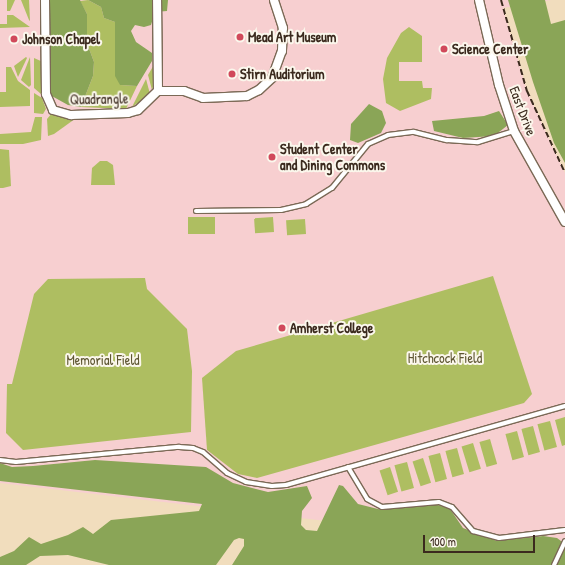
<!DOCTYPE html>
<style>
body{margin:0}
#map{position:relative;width:565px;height:565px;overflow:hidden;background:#f1ddbd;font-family:"Patrick Hand",sans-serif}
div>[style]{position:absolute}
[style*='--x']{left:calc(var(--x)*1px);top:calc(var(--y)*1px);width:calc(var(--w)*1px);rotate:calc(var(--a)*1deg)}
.built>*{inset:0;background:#f7cfd0}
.green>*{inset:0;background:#aebe61;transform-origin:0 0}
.forest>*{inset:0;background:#8aa557}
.roads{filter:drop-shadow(1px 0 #7b6956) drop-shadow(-1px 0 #7b6956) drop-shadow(0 1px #7b6956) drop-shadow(0 -1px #7b6956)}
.service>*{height:4px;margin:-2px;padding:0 2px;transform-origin:2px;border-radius:2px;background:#fff}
.minor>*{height:8px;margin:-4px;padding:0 4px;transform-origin:4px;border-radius:4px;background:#fff}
.rail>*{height:2px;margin-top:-1px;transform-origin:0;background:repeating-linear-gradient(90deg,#3b2a1e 0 6px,transparent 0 9px)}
.dots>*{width:11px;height:11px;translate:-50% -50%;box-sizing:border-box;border:2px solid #fbf7ec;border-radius:50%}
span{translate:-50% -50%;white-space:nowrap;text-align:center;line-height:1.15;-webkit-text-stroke:4px #fbf7ec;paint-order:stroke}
.poi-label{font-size:14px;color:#3b2a1e;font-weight:700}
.left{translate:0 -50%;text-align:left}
.street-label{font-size:14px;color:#3b2a1e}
.park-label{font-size:14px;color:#5e5632}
.scale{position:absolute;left:423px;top:535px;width:112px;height:18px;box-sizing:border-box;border:2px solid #3b2a1e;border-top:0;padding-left:5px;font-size:12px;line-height:14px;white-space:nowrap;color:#3b2a1e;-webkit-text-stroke:3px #fbf7ec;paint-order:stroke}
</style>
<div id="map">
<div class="built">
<div style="clip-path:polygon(0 0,551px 0,503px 8px,527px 91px,565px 173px,565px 565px,335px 522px,0 483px)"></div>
</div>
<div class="green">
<div style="clip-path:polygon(7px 0,15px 0,10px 11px,7px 11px)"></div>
<div style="clip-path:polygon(21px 0,29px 0,30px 21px,29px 20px)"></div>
<div style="clip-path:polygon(88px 0,101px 7px,104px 18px,115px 22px,120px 85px,137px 86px,126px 109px,81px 107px,93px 76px,94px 62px,87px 43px,87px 14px,80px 1px)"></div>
<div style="clip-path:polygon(7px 15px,13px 15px,30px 27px,0 28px,0 24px,7px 24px)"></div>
<div style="clip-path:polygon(409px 27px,422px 36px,422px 62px,399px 62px,399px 81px,422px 81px,423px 88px,432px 88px,431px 99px,400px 111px,386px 103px,383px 79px,387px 58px,401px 33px)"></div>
<div style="clip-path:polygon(26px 57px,27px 58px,18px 77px,14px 66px)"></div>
<div style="clip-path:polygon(30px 57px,31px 85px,29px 87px,21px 80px)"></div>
<div style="clip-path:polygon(34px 58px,43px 62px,41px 94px,34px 88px)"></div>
<div style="clip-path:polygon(155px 63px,154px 84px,152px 90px,148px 75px)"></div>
<div style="clip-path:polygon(6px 67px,11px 67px,18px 81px,30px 90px,30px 106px,0 107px,0 92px,6px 92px)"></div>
<div style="clip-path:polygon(146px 79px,150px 94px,132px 107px)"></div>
<div style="clip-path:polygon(34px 93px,42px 98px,46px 109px,43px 114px,34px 113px)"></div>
<div style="clip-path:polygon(53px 112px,79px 116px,54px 134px,48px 136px,47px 119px)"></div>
<div style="clip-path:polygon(35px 117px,42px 117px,41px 140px,23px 144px,0 144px,0 134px,31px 132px)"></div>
<div style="clip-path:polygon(0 149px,9px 150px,11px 186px,3px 188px,0 188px)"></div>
<div style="clip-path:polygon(100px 161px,107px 161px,113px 165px,115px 185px,91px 185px,92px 168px)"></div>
<div style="left:188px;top:217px;width:27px;height:17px"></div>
<div style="left:273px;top:217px;width:15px;height:19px;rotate:86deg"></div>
<div style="left:305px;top:219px;width:15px;height:19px;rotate:86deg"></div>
<div style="clip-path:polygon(493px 276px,532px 394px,524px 403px,257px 478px,238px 474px,207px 450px,202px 378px,236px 351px)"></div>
<div style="clip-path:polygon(145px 278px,147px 289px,187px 329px,192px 371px,191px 432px,23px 450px,6px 433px,7px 384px,12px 384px,34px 294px,48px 279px)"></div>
<div style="clip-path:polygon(565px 417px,565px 445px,562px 446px,555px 420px)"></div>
<div style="left:550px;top:421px;width:27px;height:13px;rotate:75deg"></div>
<div style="left:533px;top:426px;width:27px;height:12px;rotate:75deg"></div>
<div style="left:517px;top:431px;width:27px;height:12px;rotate:75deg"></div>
<div style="left:490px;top:439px;width:26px;height:11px;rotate:74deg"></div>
<div style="left:473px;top:443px;width:27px;height:12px;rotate:73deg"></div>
<div style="left:457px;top:448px;width:27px;height:12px;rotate:75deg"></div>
<div style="left:440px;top:453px;width:27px;height:12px;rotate:75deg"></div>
<div style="left:423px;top:458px;width:26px;height:11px;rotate:72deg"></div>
<div style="left:407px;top:462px;width:27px;height:13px;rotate:75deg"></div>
<div style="left:390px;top:467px;width:26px;height:11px;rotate:72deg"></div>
</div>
<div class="forest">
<div style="clip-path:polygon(47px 0,80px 0,87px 14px,87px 43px,94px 62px,93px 76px,81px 107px,68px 105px,50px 95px)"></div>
<div style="clip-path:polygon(88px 0,168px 0,167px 11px,155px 12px,151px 25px,144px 27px,135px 25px,131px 31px,136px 42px,152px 53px,152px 61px,137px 86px,120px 85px,115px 76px,115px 22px,104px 18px,101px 7px)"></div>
<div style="clip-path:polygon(508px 0,545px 0,551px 24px,565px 20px,565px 163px,554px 143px,533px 82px)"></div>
<div style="clip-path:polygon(369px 104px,382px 111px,386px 123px,381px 133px,358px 143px,350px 140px,351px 124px)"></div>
<div style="clip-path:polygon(499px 111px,508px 125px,494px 136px,463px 138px,434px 131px,432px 121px,484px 116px)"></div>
<div style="clip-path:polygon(95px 460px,206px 467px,233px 483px,268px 492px,307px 486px,312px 498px,302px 511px,301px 525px,306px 530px,317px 531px,339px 485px,343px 486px,358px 504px,382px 510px,419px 503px,438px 505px,450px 509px,463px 528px,497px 541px,543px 536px,557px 538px,565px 544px,565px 565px,232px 565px,244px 546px,244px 539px,239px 538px,234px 540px,216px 565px,109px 565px,68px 555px,40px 556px,26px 565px,0 565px,0 557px,14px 551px,29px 537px,41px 544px,68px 535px,83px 527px,93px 534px,111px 520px,199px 511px,202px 504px,0 481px,0 463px,12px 467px,33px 466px)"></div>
</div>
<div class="roads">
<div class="service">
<div style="--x:196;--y:211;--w:85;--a:-0.7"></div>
<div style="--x:281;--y:210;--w:26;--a:-13"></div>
<div style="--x:306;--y:204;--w:31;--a:-32"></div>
<div style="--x:332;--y:188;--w:57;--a:-50.7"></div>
<div style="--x:368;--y:144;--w:22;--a:-24"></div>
<div style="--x:388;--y:135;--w:26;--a:-7"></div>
<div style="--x:414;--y:132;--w:34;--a:14"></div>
<div style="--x:447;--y:140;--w:31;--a:4"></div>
<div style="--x:478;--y:142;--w:38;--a:-17"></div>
<div style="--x:0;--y:460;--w:16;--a:7"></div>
<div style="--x:16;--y:462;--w:164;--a:-5.3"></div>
<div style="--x:179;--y:447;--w:14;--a:4"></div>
<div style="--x:193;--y:448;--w:11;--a:22"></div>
<div style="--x:203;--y:452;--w:32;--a:41"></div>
<div style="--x:227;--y:473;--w:21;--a:25"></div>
<div style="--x:246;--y:482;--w:26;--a:9"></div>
<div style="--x:272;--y:486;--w:14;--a:-4"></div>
<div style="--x:286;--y:485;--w:290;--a:-15.8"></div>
<div style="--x:348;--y:467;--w:37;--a:59"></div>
<div style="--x:367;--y:499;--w:17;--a:28"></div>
<div style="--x:382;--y:507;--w:57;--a:-5"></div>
<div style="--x:439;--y:502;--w:14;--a:21"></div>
<div style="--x:452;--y:507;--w:32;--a:49"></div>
<div style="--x:473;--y:531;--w:27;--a:15"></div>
<div style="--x:499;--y:538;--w:66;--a:-6.9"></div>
<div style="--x:554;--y:565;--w:26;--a:-65"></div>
</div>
<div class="minor">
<div style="--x:45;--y:0;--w:94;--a:89.4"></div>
<div style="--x:46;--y:94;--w:17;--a:66"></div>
<div style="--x:53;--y:110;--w:19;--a:16"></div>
<div style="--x:71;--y:115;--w:57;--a:-2"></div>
<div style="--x:128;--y:113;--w:10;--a:-17"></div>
<div style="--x:138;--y:110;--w:28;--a:-44"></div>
<div style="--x:158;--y:91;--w:91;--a:-90.6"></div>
<div style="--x:479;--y:0;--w:87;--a:76.8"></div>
<div style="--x:499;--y:85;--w:48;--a:71.9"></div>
<div style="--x:514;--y:131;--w:104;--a:60.7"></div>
<div style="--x:158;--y:91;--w:26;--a:0"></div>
<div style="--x:184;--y:91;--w:20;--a:20"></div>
<div style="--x:203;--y:98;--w:44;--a:-2.6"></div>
<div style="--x:247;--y:96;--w:13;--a:-27"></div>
<div style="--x:259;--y:90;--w:18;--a:-43"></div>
<div style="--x:272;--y:78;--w:29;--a:-70"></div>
<div style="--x:282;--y:51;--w:23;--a:-88"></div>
<div style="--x:283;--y:28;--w:29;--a:-108"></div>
</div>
</div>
<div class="rail">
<div style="--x:501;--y:0;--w:95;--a:74.1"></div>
<div style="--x:527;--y:91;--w:90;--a:65.1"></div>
</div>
<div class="dots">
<div style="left:240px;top:37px;background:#d1495b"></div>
<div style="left:14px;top:39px;background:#d1495b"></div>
<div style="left:444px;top:49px;background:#d1495b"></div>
<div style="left:232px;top:74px;background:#d1495b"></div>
<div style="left:272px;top:157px;background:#d1495b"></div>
<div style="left:282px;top:328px;background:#d1495b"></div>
</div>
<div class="poi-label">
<span class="left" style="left:248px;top:37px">Mead Art Museum</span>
<span class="left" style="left:22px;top:39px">Johnson Chapel</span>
<span class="left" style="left:452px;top:49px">Science Center</span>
<span class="left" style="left:240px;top:74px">Stirn Auditorium</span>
<span class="left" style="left:280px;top:157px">Student Center<br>and Dining Commons</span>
<span class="left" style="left:290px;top:328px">Amherst College</span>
</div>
<div class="street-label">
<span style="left:99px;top:99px;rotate:-1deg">Quadrangle</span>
<span style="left:523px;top:111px;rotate:69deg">East Drive</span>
</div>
<div class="park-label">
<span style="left:445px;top:358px">Hitchcock Field</span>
<span style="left:103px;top:360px">Memorial Field</span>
</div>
<div class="scale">100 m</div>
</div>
